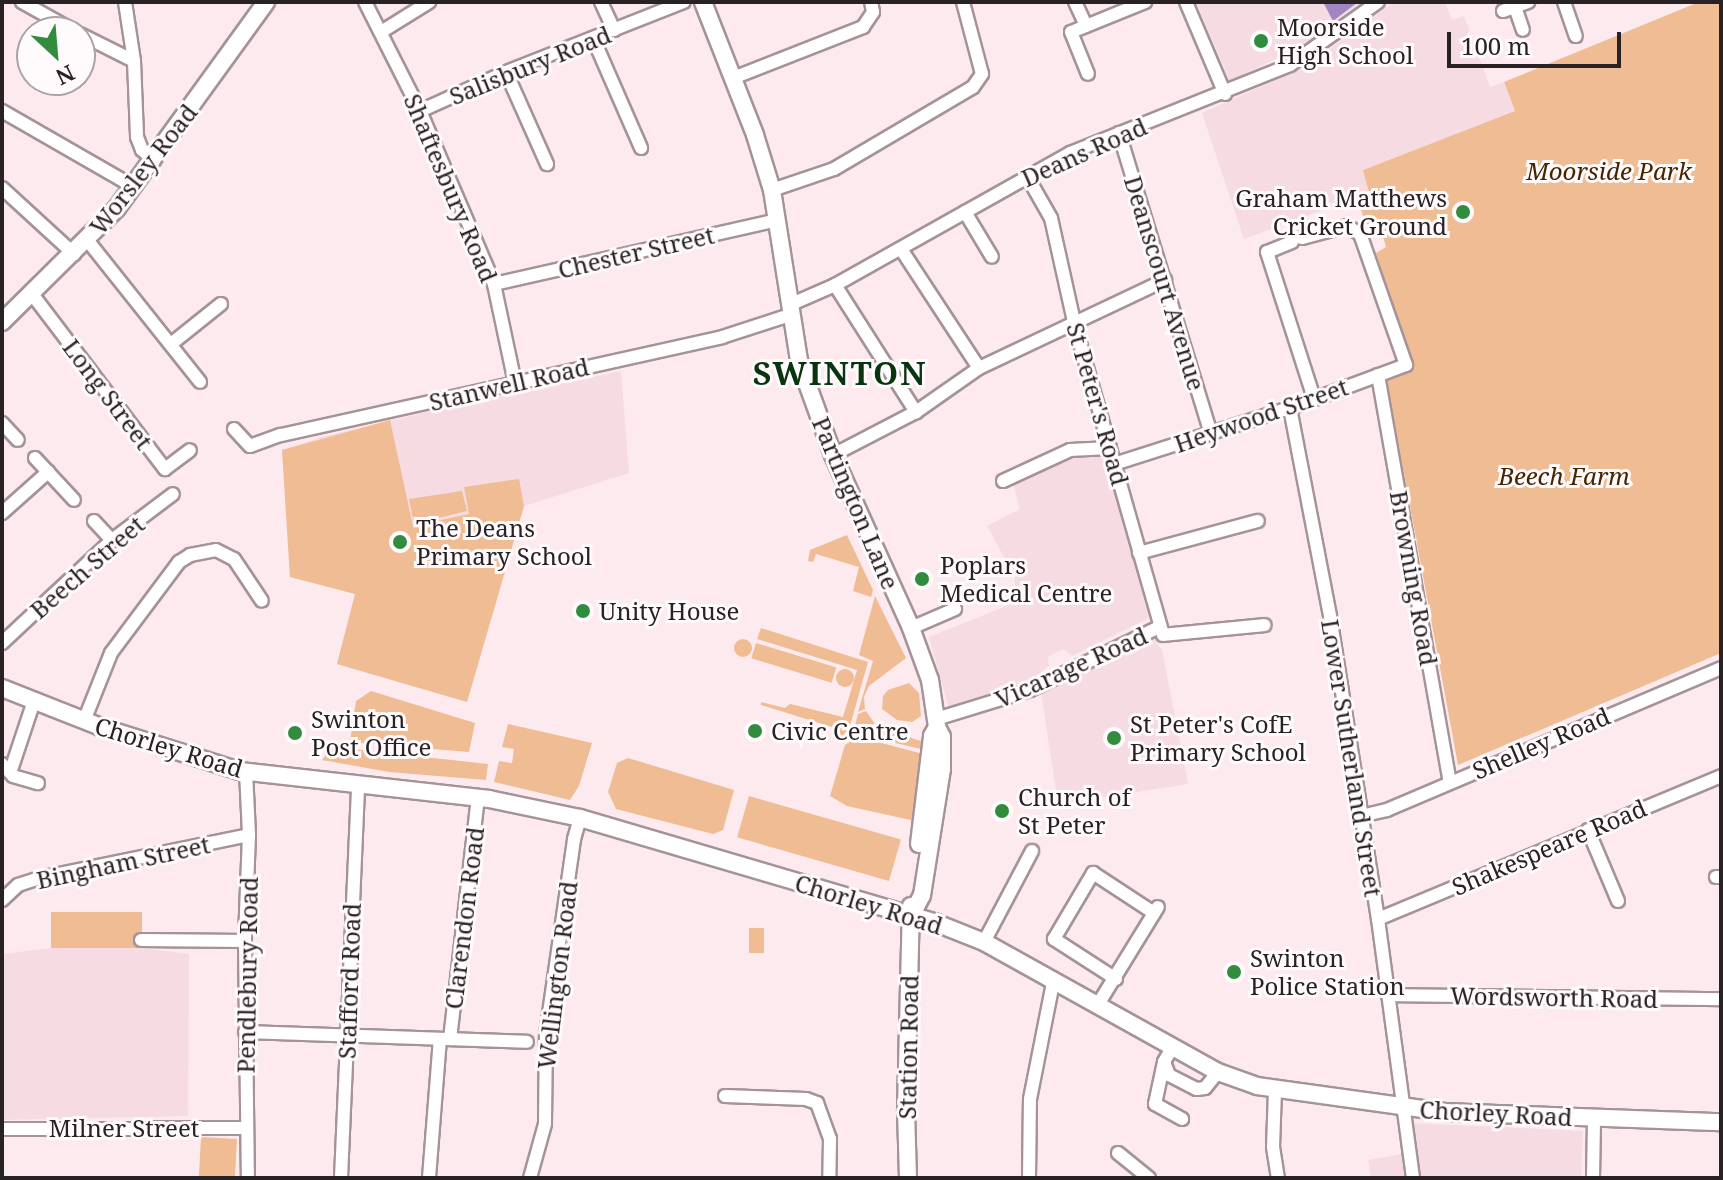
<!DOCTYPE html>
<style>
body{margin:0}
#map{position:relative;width:1723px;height:1180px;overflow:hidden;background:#fceaee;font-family:"Noto Serif",serif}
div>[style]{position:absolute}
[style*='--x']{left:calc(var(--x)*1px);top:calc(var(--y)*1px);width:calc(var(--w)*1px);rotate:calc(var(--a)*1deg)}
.built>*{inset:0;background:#f6dce2}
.green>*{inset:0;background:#f0bc93;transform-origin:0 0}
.round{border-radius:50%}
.water>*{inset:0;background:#a186c1}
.roads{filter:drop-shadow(2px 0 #a49397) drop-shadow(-2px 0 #a49397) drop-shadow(0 2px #a49397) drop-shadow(0 -2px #a49397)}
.minor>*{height:12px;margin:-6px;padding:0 6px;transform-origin:6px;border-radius:6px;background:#fff}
.major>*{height:16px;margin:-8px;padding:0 8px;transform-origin:8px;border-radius:8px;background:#fff}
.dots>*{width:22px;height:22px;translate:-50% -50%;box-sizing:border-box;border:4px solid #fffbfc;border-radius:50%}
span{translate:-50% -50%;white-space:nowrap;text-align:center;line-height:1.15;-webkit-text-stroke:6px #fffbfc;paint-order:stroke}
.poi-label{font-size:24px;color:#292224}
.left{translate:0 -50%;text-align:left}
.right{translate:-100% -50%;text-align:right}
.street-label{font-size:24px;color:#292224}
.park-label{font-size:24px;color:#472300;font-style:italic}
.district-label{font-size:32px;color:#08350f;font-weight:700;letter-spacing:2px}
.frame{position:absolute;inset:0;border:4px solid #292224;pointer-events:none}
.north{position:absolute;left:16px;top:16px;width:80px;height:80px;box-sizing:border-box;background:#fffbfc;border:2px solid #a9a4a6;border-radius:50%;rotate:154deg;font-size:22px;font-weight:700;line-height:32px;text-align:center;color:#292224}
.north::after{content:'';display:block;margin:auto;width:28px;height:36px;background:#328c3d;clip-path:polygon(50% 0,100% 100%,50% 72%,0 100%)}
.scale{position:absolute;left:1447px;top:32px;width:174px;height:36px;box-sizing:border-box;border:4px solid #292224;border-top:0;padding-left:10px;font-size:24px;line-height:28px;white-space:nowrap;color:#292224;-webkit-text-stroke:6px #fffbfc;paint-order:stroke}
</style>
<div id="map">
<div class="built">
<div style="clip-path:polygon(1196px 2px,1362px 2px,1304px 45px,1230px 81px)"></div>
<div style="clip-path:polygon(1394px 2px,1445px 2px,1452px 20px,1464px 16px,1490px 87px,1504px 82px,1515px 111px,1363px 170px,1369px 193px,1244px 239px,1202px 113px,1304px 67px)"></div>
<div style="clip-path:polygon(621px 371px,629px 473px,524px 506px,467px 702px,337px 664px,355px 594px,290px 577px,282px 450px,325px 436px,457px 405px)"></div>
<div style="clip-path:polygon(1104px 452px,1149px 618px,1072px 656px,1063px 649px,1048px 657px,1049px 665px,1038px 675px,1012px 688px,949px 709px,929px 637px,1014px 603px,1015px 577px,987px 526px,1020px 509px,1013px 483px,1067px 457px)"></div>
<div style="clip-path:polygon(1153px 639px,1162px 650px,1188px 784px,1058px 804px,1041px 692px)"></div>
<div style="clip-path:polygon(52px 948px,142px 948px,189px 954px,188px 1116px,2px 1120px,2px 954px)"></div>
<div style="clip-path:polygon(1410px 1123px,1583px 1131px,1581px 1178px,1371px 1178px,1368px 1160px,1414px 1152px)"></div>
</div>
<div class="green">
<div style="clip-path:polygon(1699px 2px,1721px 2px,1721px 653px,1458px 765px,1387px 382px,1393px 374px,1413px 366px,1376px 253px,1386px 247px,1380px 226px,1368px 230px,1357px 198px,1369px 193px,1363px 170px,1515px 111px,1504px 82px)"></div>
<div style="clip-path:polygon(390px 420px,413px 526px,469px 514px,464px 487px,519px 479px,524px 506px,467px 702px,337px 664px,355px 594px,290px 577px,282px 450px)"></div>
<div style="clip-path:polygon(462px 491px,467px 511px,414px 524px,409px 499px)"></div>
<div style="clip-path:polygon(847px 535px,873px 590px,871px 597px,853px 591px,859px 567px,816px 554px,813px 562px,808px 561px,810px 550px)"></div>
<div style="clip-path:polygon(875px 596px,906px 658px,869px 686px,864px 697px,865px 709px,858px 712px,873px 661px,859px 655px)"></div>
<div style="clip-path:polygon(761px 628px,868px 662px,848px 733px,841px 738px,832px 727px,761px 705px,761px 702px,785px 708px,790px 704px,843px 717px,857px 670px,757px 639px)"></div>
<div class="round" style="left:734px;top:639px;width:18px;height:18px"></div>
<div style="left:756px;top:643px;width:84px;height:16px;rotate:17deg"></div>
<div class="round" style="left:836px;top:669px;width:18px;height:18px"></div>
<div style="clip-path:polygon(909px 683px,919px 693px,921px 716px,912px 722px,897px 720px,882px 709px,883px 696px,888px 690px)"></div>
<div style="clip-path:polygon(371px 691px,475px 723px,469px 752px,350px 742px,356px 701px)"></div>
<div style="clip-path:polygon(866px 711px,877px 727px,924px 742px,925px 750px,853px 733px,858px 714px)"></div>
<div style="clip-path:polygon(508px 724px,592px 743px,579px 786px,570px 800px,494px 782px,499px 761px,512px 763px,514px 749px,502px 747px)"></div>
<div style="clip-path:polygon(866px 739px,927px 755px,915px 821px,847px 806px,830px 796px,845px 745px,853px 740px)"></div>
<div style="clip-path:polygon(331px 748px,342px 748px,488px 764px,486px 780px,389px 772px,322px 760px)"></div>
<div style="clip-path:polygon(628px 758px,734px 790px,723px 830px,713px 834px,616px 809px,608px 792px,617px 763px)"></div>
<div style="left:749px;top:796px;width:158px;height:43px;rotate:16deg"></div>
<div style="left:142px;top:912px;width:36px;height:91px;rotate:90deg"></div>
<div style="left:749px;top:928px;width:15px;height:25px"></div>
<div style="left:201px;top:1137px;width:36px;height:41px;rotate:3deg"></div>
</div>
<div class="water">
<div style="clip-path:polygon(1323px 2px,1358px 2px,1333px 21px)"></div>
</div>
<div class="roads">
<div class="minor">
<div style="--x:22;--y:2;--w:62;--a:29.1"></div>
<div style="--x:125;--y:2;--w:60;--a:81.3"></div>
<div style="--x:134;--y:61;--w:76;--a:87.7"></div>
<div style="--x:137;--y:137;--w:14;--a:69"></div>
<div style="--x:142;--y:150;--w:16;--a:40"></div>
<div style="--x:365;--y:2;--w:122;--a:63.2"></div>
<div style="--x:420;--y:111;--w:188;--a:66.8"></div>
<div style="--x:494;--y:284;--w:101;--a:78"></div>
<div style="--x:601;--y:2;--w:31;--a:65"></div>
<div style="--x:1075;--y:2;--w:26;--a:65"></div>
<div style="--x:1086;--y:26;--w:16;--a:158"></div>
<div style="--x:1071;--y:32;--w:45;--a:68"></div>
<div style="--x:1186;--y:2;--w:100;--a:67"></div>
<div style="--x:1564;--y:2;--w:36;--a:71"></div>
<div style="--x:1515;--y:7;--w:24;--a:71"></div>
<div style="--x:1503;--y:11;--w:27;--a:-20"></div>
<div style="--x:1086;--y:26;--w:64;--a:-22.1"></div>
<div style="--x:381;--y:32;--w:57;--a:-32"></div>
<div style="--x:80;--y:34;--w:60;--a:26.6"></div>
<div style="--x:593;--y:38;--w:120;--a:66.4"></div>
<div style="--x:506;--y:72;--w:101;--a:66"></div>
<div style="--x:733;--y:78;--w:140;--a:-21.4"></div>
<div style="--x:863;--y:27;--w:18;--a:-56"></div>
<div style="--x:873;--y:12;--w:10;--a:-101"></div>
<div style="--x:2;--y:111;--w:152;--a:29.9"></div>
<div style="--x:420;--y:111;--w:94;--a:-24.4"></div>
<div style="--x:506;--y:72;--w:191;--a:-21.5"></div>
<div style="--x:1119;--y:133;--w:315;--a:73"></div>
<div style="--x:1027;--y:176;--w:48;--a:60.3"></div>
<div style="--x:1051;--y:218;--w:107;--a:77.5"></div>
<div style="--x:1074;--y:322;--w:325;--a:74.1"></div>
<div style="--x:1163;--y:635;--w:102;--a:-5.6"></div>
<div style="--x:2;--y:188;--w:98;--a:42.5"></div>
<div style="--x:772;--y:190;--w:65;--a:-18.7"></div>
<div style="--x:834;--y:169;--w:161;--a:-30.5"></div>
<div style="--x:973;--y:87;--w:16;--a:-55"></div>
<div style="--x:982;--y:74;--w:74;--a:-104.8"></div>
<div style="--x:965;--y:212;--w:52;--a:59"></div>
<div style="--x:88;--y:241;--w:180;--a:51.5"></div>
<div style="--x:1292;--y:242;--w:27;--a:158"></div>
<div style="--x:1267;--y:252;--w:153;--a:72.2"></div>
<div style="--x:901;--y:249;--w:142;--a:56.8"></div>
<div style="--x:494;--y:284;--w:291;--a:-12.7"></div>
<div style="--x:835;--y:285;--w:151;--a:57.5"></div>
<div style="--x:32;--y:294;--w:220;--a:52.8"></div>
<div style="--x:165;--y:469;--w:31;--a:-37"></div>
<div style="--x:789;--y:305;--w:50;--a:-23.5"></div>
<div style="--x:835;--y:285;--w:270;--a:-29.3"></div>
<div style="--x:1070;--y:153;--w:237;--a:-21.8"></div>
<div style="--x:1290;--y:65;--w:108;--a:-35.6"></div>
<div style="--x:171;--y:344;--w:64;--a:-38.7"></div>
<div style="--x:1378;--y:375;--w:413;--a:80"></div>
<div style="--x:1290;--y:408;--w:212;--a:79.1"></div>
<div style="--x:1330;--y:616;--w:307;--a:81"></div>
<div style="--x:1378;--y:919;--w:261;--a:82.3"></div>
<div style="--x:2;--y:423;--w:23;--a:47"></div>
<div style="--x:234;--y:429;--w:23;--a:47"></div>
<div style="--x:250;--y:446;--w:33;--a:-20"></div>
<div style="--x:281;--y:435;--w:452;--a:-12.5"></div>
<div style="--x:722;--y:337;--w:71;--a:-17.9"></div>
<div style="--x:833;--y:455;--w:93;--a:-27.4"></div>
<div style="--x:916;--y:412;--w:77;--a:-34.9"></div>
<div style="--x:979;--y:368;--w:206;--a:-25.3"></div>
<div style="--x:35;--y:458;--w:57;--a:47.1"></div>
<div style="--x:1114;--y:464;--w:185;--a:-17.7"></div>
<div style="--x:1290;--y:408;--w:124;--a:-20.3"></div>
<div style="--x:1406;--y:365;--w:139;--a:-109.3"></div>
<div style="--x:1360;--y:234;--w:15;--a:-148"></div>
<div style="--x:1347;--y:226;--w:47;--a:165.1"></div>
<div style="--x:1003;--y:481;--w:74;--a:-24.8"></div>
<div style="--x:1070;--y:450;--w:40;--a:-2.9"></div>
<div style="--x:2;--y:513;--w:62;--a:-41.7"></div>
<div style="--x:94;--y:521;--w:26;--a:47"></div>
<div style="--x:1139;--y:553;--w:123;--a:-15.1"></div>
<div style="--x:911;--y:628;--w:48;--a:-23.4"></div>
<div style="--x:2;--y:643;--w:151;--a:-43.1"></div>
<div style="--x:112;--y:540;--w:76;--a:-37"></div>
<div style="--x:936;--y:719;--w:98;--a:-17.1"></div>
<div style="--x:1030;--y:690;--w:144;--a:-26"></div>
<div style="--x:84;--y:721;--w:73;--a:-68.3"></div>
<div style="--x:111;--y:653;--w:114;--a:-53.2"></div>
<div style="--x:179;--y:562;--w:13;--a:-32"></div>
<div style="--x:190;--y:555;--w:26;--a:-11"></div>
<div style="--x:216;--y:550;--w:20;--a:27"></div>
<div style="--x:234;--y:559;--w:50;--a:56.3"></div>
<div style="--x:2;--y:764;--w:16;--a:47"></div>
<div style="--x:13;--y:776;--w:26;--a:16"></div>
<div style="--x:11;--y:770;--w:73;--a:-71.6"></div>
<div style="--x:246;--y:771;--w:64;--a:87.3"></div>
<div style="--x:249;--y:835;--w:106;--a:92.2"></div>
<div style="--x:245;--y:941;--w:237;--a:89.3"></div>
<div style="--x:1361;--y:816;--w:27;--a:-13"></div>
<div style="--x:1387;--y:810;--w:363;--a:-23"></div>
<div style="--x:1588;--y:830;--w:77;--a:67.1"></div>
<div style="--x:1716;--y:877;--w:5;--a:0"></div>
<div style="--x:2;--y:900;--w:22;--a:-43"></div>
<div style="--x:18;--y:885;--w:23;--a:-18"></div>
<div style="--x:40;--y:878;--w:213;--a:-11.6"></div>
<div style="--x:1378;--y:919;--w:372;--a:-22.6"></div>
<div style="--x:141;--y:940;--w:104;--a:0.6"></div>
<div style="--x:984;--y:942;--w:103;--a:-62.2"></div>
<div style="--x:1116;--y:979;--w:74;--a:-147.2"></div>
<div style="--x:1054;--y:939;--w:77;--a:-59.4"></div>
<div style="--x:1093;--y:873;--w:73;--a:33.3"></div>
<div style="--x:1388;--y:995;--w:333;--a:0.7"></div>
<div style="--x:1097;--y:1006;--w:116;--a:-58.4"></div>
<div style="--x:245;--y:1032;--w:282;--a:2"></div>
<div style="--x:450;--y:1039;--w:244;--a:-83.4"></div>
<div style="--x:1172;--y:1048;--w:16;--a:120"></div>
<div style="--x:1164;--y:1062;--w:14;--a:69"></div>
<div style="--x:1169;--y:1075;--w:31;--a:27"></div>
<div style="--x:1197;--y:1089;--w:8;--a:-7"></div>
<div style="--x:1205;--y:1088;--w:21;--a:-51"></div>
<div style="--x:1164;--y:1062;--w:43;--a:102.1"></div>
<div style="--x:1155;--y:1104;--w:31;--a:29"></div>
<div style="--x:1275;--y:1090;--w:57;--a:92"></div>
<div style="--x:1273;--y:1147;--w:31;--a:81"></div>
<div style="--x:725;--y:1096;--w:81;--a:2.1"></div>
<div style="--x:806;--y:1099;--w:12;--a:20"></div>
<div style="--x:817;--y:1103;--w:38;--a:70"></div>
<div style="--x:830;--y:1139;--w:39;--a:91"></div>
<div style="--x:2;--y:1129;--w:244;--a:-0.2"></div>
<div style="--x:1118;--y:1153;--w:40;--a:39"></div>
<div style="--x:341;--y:1178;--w:393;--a:-87.5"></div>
<div style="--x:429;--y:1178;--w:139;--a:-85.5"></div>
<div style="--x:530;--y:1178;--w:56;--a:-74.5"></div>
<div style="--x:545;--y:1124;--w:90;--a:-89.4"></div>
<div style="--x:546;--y:1034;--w:197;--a:-81.8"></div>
<div style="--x:574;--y:839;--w:22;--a:-74"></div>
<div style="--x:1029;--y:1178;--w:79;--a:-89.3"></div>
<div style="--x:1030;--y:1099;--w:118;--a:-78.8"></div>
<div style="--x:1593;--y:1178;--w:60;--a:-89"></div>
</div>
<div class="major">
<div style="--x:703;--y:2;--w:143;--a:68.6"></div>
<div style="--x:755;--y:135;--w:58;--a:72.8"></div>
<div style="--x:772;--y:190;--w:173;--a:81"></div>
<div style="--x:799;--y:361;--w:100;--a:70.1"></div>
<div style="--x:833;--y:455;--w:190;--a:65.7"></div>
<div style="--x:911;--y:628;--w:55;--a:69.9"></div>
<div style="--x:930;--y:680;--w:48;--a:81.5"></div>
<div style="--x:937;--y:727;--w:11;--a:63"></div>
<div style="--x:942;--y:737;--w:32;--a:90"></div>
<div style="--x:942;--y:769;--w:128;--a:99"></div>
<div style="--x:922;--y:895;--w:22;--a:117"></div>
<div style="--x:2;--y:322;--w:162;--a:-44.7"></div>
<div style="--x:117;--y:208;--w:254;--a:-54.1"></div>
<div style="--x:2;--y:688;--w:106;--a:21.5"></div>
<div style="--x:101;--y:727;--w:146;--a:17.6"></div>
<div style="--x:240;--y:771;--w:251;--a:6.4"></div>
<div style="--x:489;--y:799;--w:93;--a:11.8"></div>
<div style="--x:580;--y:818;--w:371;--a:16.4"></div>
<div style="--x:936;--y:923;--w:52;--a:21.6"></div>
<div style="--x:984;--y:942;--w:268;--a:29.1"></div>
<div style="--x:1218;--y:1072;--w:41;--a:19.7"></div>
<div style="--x:1257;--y:1086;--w:189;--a:7.9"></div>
<div style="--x:1444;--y:1112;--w:277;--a:2.1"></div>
<div style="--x:919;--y:844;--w:109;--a:-83.1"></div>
<div style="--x:932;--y:736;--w:10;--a:-61"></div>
<div style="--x:908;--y:1178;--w:69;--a:-91.7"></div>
<div style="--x:906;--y:1109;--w:203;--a:-88.6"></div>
</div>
</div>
<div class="dots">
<div style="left:1261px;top:41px;background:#328c3d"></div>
<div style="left:1463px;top:212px;background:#328c3d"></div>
<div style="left:400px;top:542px;background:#328c3d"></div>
<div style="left:922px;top:579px;background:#328c3d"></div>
<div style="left:583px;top:611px;background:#328c3d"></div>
<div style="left:755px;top:731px;background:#328c3d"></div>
<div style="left:295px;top:733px;background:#328c3d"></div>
<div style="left:1114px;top:738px;background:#328c3d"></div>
<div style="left:1002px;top:811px;background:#328c3d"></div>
<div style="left:1234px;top:972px;background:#328c3d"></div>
</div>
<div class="poi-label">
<span class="left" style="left:1277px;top:41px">Moorside<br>High School</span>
<span class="right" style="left:1447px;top:212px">Graham Matthews<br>Cricket Ground</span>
<span class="left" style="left:416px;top:542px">The Deans<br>Primary School</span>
<span class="left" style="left:940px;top:579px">Poplars<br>Medical Centre</span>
<span class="left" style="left:599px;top:611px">Unity House</span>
<span class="left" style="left:311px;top:733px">Swinton<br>Post Office</span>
<span class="left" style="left:1130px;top:738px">St Peter's CofE<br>Primary School</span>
<span class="left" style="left:771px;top:731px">Civic Centre</span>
<span class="left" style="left:1018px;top:811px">Church of<br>St Peter</span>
<span class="left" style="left:1250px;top:972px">Swinton<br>Police Station</span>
</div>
<div class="street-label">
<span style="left:530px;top:65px;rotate:-22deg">Salisbury Road</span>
<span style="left:1084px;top:152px;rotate:-24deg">Deans Road</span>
<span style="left:143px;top:169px;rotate:-52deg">Worsley Road</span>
<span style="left:451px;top:188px;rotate:67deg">Shaftesbury Road</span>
<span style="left:636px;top:252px;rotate:-13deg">Chester Street</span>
<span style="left:1165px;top:283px;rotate:73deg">Deanscourt Avenue</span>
<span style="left:509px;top:384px;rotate:-13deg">Stanwell Road</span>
<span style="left:108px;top:394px;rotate:53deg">Long Street</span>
<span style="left:1098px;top:404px;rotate:74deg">St Peter's Road</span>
<span style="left:1261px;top:415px;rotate:-19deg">Heywood Street</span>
<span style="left:856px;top:503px;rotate:67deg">Partington Lane</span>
<span style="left:87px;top:567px;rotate:-41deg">Beech Street</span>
<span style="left:1414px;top:578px;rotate:80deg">Browning Road</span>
<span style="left:1071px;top:667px;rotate:-24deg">Vicarage Road</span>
<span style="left:1541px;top:743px;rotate:-23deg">Shelley Road</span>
<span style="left:169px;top:747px;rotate:17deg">Chorley Road</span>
<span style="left:1352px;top:758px;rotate:81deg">Lower Sutherland Street</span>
<span style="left:1549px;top:847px;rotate:-23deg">Shakespeare Road</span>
<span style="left:123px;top:862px;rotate:-12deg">Bingham Street</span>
<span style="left:869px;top:904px;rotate:17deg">Chorley Road</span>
<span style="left:464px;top:918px;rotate:-83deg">Clarendon Road</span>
<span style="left:247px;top:975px;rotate:-89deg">Pendlebury Road</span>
<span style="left:557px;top:975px;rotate:-83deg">Wellington Road</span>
<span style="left:349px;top:981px;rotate:-88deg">Stafford Road</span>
<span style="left:1554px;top:997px;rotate:1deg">Wordsworth Road</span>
<span style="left:908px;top:1047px;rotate:-89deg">Station Road</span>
<span style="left:1496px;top:1113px;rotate:3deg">Chorley Road</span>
<span style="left:124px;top:1128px">Milner Street</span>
</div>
<div class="park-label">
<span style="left:1609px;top:171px">Moorside Park</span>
<span style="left:1564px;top:476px">Beech Farm</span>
</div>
<div class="district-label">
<span style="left:840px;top:373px">SWINTON</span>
</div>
<div class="frame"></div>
<div class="north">N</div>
<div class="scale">100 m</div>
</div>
